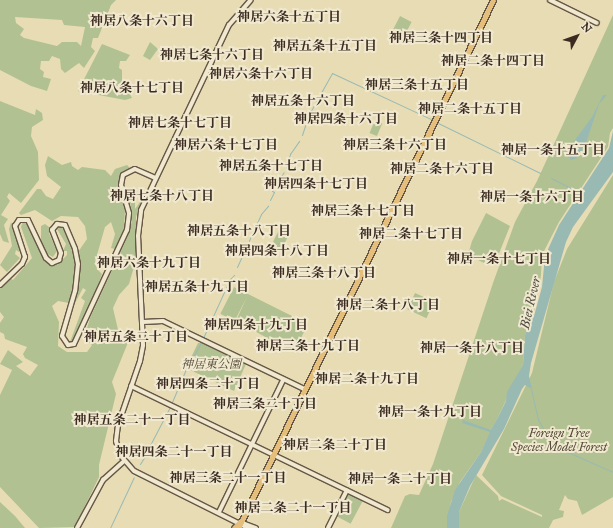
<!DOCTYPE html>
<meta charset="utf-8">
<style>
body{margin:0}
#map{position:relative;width:613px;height:528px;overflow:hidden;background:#e8dcb5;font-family:"IM FELL Great Primer","Noto Serif JP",serif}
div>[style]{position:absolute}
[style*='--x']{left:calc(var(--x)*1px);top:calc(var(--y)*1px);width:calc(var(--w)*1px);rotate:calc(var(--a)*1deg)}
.green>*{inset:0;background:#b2c191;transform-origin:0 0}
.water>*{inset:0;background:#98bab3}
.stream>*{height:1px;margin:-0.5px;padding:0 0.5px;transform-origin:0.5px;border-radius:0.5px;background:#98bab3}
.roads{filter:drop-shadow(1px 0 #665746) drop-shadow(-1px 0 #665746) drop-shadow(0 1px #665746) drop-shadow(0 -1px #665746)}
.minor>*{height:4px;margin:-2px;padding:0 2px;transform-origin:2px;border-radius:2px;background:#f0e8cf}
.major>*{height:5px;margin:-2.5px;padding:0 2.5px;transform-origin:2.5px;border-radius:2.5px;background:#e4be7a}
span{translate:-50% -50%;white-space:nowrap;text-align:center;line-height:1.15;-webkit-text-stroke:4px #f0e8cf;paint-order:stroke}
.park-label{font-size:12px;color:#534937;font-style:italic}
.neighbourhood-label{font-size:13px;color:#3b2b21;font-weight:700}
.water-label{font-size:13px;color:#524f46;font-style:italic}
.north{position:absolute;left:557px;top:16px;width:40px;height:40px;-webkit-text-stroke:3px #f0e8cf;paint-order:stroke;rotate:49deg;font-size:11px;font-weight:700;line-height:16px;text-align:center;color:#3b2b21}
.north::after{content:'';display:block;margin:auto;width:14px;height:18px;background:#3b2b21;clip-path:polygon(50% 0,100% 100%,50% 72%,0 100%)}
</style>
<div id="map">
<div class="green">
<div style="clip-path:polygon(evenodd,0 0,116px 0,111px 5px,98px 38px,93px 38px,91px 47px,95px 51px,84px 68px,79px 63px,65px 73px,61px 69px,60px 59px,52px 56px,49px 61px,41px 61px,40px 69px,44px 72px,43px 77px,51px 79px,47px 91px,31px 86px,0 70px,0 0,15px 17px,62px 20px,64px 25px,85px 27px,81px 46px,77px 42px,62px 42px,57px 46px,24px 38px,20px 35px,24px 29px,16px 23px,15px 17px)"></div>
<div style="clip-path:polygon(613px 15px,613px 128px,610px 133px,608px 147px,559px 222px,542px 255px,541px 275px,532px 322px,525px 335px,523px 365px,481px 452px,460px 482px,451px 502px,447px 528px,391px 528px,405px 496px,410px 494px,419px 495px,433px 464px,493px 283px,515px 222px,537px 181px)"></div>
<div style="left:400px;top:16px;width:13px;height:22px;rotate:27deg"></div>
<div style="clip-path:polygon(150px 42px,158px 49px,150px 60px,143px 56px)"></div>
<div style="clip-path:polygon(102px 44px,130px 55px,126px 61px,120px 61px,119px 68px,122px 70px,122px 79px,132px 98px,125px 100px,78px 91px)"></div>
<div style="clip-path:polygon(0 101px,35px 115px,36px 109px,42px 113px,43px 120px,32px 127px,31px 136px,38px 152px,39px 180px,21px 203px,9px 193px,7px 197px,10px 201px,1px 215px,8px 219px,4px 225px,9px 243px,3px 241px,0 234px)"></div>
<div style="left:375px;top:120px;width:8px;height:14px;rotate:23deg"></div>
<div style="clip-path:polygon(48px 156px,62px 165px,71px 162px,72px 166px,78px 170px,82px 167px,105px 170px,111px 176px,115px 169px,127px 165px,130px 168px,122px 172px,118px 183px,125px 210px,124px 228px,115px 249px,111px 248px,115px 234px,111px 222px,105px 227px,95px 262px,97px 269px,102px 274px,76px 344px,70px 342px,85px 301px,81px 298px,86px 290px,83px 288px,74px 305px,80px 274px,78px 252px,87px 239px,85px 226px,78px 217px,61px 216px,52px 221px,35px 210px,21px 215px,19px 213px,37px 189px,41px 189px,46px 196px,53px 199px,61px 187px,47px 176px,45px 165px)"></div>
<div style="clip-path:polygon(613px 175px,613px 497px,582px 515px,577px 501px,568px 499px,565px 495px,559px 510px,564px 511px,563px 517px,553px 520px,549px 528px,459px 528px,459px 512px,476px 475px,498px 496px,499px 501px,502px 499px,542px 517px,542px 515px,501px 496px,482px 475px,532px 373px,554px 282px,567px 249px)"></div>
<div style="clip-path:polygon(135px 197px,135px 209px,142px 199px,136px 217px,136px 260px,129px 284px,119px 295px,113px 308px,119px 334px,129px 340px,112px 382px,116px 394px,99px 465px,99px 477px,75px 527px,39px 528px,0 487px,0 395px,12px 370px,0 364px,8px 350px,23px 362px,16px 366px,30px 376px,38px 365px,25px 358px,23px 354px,27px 347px,5px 339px,4px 334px,0 332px,0 323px,4px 317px,0 312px,0 288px,10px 278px,13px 280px,32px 258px,21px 227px,23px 221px,30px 227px,46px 262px,51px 264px,57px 265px,67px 255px,67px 251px,63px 251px,66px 244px,57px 229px,61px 227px,65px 230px,75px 257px,75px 277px,69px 303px,58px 301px,52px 306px,59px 322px,58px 346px,67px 352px,87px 352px,92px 345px,84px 339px,90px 318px,127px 238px,132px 221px,130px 199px)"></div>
<div style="clip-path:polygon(486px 213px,510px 226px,496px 261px,484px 263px,468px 255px,472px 241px)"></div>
<div style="clip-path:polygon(11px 222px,22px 249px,19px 252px,16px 250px,15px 254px,20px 258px,7px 272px,0 265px,12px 246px,9px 229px)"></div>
<div style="clip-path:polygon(45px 224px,49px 227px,49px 233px,57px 251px,53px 257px,47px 254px,41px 242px,41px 226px)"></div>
<div style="left:279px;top:230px;width:11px;height:16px;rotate:27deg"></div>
<div style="left:234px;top:287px;width:16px;height:30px;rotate:27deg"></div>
<div style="left:415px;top:293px;width:21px;height:18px;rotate:25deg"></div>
<div style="clip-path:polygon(248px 294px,308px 324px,296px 348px,289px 350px,236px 321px)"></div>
<div style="clip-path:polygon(198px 343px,202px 343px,246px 364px,234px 391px,186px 368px)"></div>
<div style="left:347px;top:490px;width:19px;height:28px;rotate:28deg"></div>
<div style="clip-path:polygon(0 502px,15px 516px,25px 528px,0 528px)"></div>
</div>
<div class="water">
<div style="clip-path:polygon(603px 95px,607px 95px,599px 104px,587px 140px,577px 158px,571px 160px,568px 156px,575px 140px,592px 117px)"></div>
<div style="clip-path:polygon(613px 131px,613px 172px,573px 227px,566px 242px,531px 363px,529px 376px,532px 389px,525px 385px,522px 389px,504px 429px,470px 486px,459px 512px,459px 528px,447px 528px,447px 516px,455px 490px,481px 452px,490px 432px,462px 423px,463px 420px,491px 430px,498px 417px,506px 401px,507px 392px,523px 365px,525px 335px,534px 316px,542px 287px,545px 256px,559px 225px,609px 148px)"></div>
</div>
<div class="stream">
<div style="--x:436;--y:122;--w:116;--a:26.1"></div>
<div style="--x:302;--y:135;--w:20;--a:-72"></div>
<div style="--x:308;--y:116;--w:49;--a:-60.8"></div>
<div style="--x:332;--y:73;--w:111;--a:25"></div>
<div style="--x:286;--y:168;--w:15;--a:-74"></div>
<div style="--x:290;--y:154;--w:16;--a:-55"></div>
<div style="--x:551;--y:178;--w:34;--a:27"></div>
<div style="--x:270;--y:200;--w:9;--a:-63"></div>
<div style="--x:274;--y:192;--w:2;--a:-153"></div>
<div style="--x:272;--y:191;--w:22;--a:-58"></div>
<div style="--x:237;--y:267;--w:58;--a:-65.6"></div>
<div style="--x:261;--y:214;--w:11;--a:-49"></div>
<div style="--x:203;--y:338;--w:65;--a:-65.4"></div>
<div style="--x:230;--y:279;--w:6;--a:-45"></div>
<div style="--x:531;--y:389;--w:32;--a:77"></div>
<div style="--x:538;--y:420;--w:31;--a:58"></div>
<div style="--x:554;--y:446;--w:64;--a:23.8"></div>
<div style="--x:172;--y:402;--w:38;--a:-67"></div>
<div style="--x:187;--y:367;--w:28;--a:-60"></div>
<div style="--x:148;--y:449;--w:47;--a:-62.4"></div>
<div style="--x:140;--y:464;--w:9;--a:-58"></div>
<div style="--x:110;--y:528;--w:56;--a:-64.8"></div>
</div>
<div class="roads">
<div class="minor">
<div style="--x:550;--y:0;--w:52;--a:26.1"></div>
<div style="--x:0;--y:285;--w:30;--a:-44"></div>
<div style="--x:22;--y:264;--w:8;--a:-67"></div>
<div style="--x:25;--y:257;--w:33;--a:-108"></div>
<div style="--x:15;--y:226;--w:7;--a:-56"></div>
<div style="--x:19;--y:220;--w:9;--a:0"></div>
<div style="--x:28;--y:220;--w:42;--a:64.7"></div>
<div style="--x:46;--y:258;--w:8;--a:40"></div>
<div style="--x:52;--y:263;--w:8;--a:-23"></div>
<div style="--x:59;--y:260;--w:7;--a:-74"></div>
<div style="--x:61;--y:253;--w:25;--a:-111"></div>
<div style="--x:52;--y:230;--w:8;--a:-50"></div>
<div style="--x:57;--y:224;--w:8;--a:7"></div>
<div style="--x:65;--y:225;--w:26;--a:67"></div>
<div style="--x:75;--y:249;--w:15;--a:79"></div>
<div style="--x:78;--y:264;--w:27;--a:96"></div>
<div style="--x:75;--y:291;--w:47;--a:106.1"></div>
<div style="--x:62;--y:336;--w:11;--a:56"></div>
<div style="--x:68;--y:345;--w:6;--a:-9"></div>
<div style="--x:74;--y:344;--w:126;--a:-65.1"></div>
<div style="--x:127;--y:230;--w:17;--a:-83"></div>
<div style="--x:129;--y:213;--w:29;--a:-106"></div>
<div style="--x:121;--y:185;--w:10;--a:-79"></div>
<div style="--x:123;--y:175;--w:13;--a:-27"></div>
<div style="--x:135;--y:169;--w:22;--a:24"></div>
<div style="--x:143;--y:322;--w:20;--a:-3"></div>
<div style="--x:163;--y:321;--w:157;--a:25.7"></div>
<div style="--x:131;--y:386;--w:285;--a:25.8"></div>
<div style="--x:219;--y:512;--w:147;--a:-64.1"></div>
<div style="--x:240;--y:522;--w:17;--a:21"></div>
<div style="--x:77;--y:528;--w:55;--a:-61.6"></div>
<div style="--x:103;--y:480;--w:28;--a:-42"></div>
<div style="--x:248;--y:528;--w:127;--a:-153.4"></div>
<div style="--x:134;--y:471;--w:21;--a:-131"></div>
<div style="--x:120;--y:455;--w:15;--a:-106"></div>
<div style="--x:116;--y:441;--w:16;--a:-83"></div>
<div style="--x:118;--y:425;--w:68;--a:-71"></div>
<div style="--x:140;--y:361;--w:16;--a:-79"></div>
<div style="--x:143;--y:345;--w:109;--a:-92.6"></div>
<div style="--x:138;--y:236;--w:26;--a:-83"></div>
<div style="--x:141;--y:210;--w:205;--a:-64.6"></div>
<div style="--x:229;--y:25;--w:33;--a:-49"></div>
<div style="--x:328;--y:528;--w:42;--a:-63.4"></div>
</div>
<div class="major">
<div style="--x:234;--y:528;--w:8;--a:-45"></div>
<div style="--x:238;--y:528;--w:586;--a:-64.22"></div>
</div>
</div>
<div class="park-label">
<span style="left:211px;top:365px">神居東公園</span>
<span style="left:559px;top:441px">Foreign Tree<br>Species Model Forest</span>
</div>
<div class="neighbourhood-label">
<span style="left:289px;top:17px">神居六条十五丁目</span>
<span style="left:142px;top:21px">神居八条十六丁目</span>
<span style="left:441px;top:38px">神居三条十四丁目</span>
<span style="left:325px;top:46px">神居五条十五丁目</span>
<span style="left:212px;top:55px">神居七条十六丁目</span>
<span style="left:493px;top:61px">神居二条十四丁目</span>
<span style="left:261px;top:74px">神居六条十六丁目</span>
<span style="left:417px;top:85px">神居三条十五丁目</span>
<span style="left:132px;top:88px">神居八条十七丁目</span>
<span style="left:303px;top:101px">神居五条十六丁目</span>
<span style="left:470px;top:109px">神居二条十五丁目</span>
<span style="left:346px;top:119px">神居四条十六丁目</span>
<span style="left:180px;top:123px">神居七条十七丁目</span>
<span style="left:226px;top:145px">神居六条十七丁目</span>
<span style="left:395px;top:145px">神居三条十六丁目</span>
<span style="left:553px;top:150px">神居一条十五丁目</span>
<span style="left:271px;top:166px">神居五条十七丁目</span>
<span style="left:442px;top:169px">神居二条十六丁目</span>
<span style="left:316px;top:184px">神居四条十七丁目</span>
<span style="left:162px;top:196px">神居七条十八丁目</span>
<span style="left:532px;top:197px">神居一条十六丁目</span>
<span style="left:363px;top:211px">神居三条十七丁目</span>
<span style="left:239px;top:231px">神居五条十八丁目</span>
<span style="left:411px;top:234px">神居二条十七丁目</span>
<span style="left:277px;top:251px">神居四条十八丁目</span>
<span style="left:499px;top:259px">神居一条十七丁目</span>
<span style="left:149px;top:263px">神居六条十九丁目</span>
<span style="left:324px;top:273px">神居三条十八丁目</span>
<span style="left:197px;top:287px">神居五条十九丁目</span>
<span style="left:388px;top:305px">神居二条十八丁目</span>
<span style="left:256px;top:325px">神居四条十九丁目</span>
<span style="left:136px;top:337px">神居五条二十丁目</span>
<span style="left:308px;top:346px">神居三条十九丁目</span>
<span style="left:472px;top:348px">神居一条十八丁目</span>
<span style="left:367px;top:379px">神居二条十九丁目</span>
<span style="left:208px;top:384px">神居四条二十丁目</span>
<span style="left:265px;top:404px">神居三条二十丁目</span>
<span style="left:430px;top:412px">神居一条十九丁目</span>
<span style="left:132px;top:420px">神居五条二十一丁目</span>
<span style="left:335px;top:445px">神居二条二十丁目</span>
<span style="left:174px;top:452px">神居四条二十一丁目</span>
<span style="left:228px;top:478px">神居三条二十一丁目</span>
<span style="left:400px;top:479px">神居一条二十丁目</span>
<span style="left:293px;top:508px">神居二条二十一丁目</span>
</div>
<div class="water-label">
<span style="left:531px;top:303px;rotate:-77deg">Biei River</span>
</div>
<div class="north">N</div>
</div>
